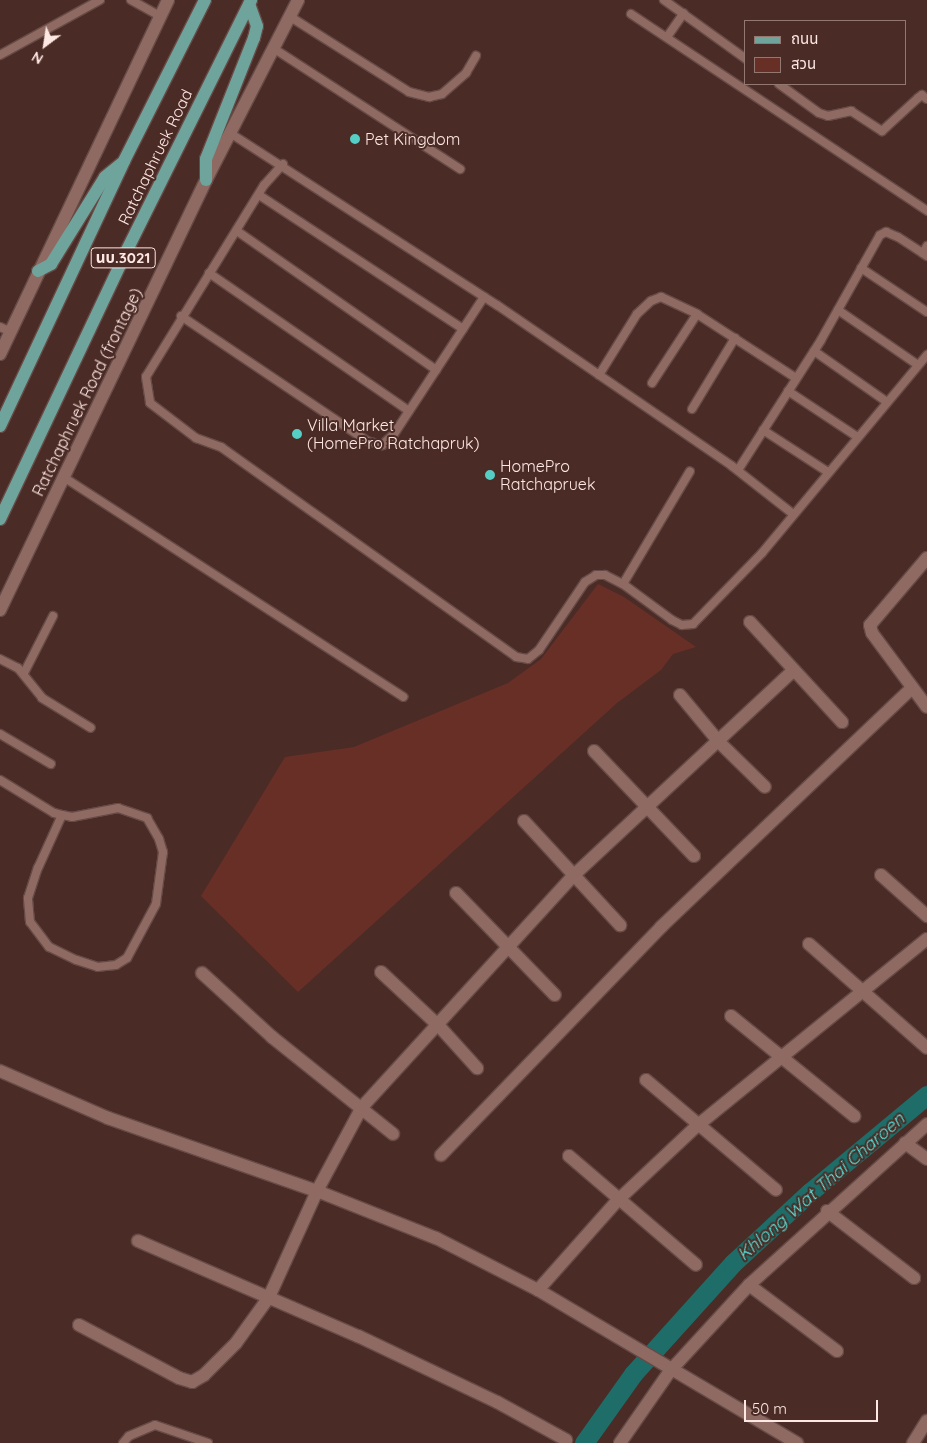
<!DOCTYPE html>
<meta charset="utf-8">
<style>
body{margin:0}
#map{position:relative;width:927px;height:1443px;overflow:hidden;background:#4b2b25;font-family:Quicksand,"Noto Sans Thai",sans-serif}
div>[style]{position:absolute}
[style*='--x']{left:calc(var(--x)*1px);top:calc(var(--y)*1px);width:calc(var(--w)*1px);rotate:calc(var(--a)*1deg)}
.green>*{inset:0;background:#682f27}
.canal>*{height:19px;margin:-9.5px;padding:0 9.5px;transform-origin:9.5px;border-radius:9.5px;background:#1e6d69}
.roads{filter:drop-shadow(1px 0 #664a46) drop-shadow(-1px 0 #664a46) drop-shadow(0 1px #664a46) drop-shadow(0 -1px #664a46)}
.service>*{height:8px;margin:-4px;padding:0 4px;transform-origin:4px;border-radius:4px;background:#8f6a63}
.minor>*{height:12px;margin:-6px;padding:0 6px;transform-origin:6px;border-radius:6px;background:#8f6a63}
.secondary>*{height:12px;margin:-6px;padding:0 6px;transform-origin:6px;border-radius:6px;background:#8f6a63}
.primary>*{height:12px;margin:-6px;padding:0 6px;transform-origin:6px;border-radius:6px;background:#6fa49d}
.dots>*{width:14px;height:14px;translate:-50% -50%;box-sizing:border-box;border:2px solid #4b2b25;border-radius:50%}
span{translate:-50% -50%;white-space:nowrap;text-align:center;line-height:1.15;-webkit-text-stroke:4px #4b2b25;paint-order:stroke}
.shield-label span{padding:1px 4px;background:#4b2b25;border:1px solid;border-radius:4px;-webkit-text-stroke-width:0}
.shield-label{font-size:15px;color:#fee8e4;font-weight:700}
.poi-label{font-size:16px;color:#fee8e4}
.left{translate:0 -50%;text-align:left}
.street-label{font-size:16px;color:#fee8e4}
.water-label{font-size:18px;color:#59e9e0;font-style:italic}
.legend{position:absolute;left:744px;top:20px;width:162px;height:65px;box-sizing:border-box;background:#4b2b25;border:1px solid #937771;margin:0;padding:6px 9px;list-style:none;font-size:15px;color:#fee8e4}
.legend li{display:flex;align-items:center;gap:10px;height:25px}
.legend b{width:25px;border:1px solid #937771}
.north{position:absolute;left:20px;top:20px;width:50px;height:50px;-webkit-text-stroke:4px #4b2b25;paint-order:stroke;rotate:211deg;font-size:14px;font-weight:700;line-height:20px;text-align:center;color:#fee8e4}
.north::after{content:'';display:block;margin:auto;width:18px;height:22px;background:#fee8e4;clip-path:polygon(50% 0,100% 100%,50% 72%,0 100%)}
.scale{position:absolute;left:744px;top:1400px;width:134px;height:22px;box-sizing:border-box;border:2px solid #fee8e4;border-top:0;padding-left:6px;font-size:15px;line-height:18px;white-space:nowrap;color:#fee8e4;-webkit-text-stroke:4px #4b2b25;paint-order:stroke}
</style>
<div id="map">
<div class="green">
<div style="clip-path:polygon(598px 584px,624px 597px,696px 647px,673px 654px,661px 670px,617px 703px,298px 992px,201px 896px,285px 757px,354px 747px,508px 683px,541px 659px)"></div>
</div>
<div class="canal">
<div style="--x:584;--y:1443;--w:85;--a:-54.6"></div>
<div style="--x:633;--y:1374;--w:149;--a:-48"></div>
<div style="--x:733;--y:1263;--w:105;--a:-42.7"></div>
<div style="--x:810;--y:1192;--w:152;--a:-39.7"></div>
</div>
<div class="roads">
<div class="service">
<div style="--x:131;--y:0;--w:33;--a:29"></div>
<div style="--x:664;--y:0;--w:101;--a:35.7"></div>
<div style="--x:631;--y:14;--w:356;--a:33.6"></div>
<div style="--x:289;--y:16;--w:142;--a:32.3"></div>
<div style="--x:409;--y:92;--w:21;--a:14"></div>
<div style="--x:429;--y:97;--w:13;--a:-13"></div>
<div style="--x:442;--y:94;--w:32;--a:-41"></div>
<div style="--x:466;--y:73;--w:20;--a:-60"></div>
<div style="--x:667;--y:37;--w:29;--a:-55"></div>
<div style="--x:273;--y:48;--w:223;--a:32.9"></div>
<div style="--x:0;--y:55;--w:114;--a:-28.8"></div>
<div style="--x:779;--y:84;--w:49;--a:35.9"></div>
<div style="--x:819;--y:113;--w:9;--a:18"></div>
<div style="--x:828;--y:116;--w:24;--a:-12"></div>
<div style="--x:851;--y:111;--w:37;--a:33"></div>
<div style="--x:882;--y:131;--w:49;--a:-42.5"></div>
<div style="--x:918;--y:98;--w:5;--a:-37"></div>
<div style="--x:922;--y:95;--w:6;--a:39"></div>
<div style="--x:230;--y:133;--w:318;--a:32.8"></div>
<div style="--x:497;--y:305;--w:285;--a:34.4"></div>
<div style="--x:732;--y:466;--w:78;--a:38.2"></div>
<div style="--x:283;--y:164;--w:28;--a:132"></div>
<div style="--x:264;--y:185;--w:225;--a:121.6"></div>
<div style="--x:146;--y:377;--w:26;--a:81"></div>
<div style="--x:150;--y:403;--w:58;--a:37.3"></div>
<div style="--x:196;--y:438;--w:27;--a:20"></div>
<div style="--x:221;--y:447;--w:362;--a:35.4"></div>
<div style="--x:516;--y:657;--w:12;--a:9"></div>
<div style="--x:528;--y:659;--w:14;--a:-39"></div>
<div style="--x:539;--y:650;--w:82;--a:-55.9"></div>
<div style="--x:585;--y:582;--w:13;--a:-32"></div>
<div style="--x:596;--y:575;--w:9;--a:0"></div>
<div style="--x:605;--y:575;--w:20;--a:27"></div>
<div style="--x:623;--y:584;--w:61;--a:36.3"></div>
<div style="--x:672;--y:620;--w:11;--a:27"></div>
<div style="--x:682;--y:625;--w:11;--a:-5"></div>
<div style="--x:693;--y:624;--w:99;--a:-45.8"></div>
<div style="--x:762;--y:553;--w:258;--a:-50.2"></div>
<div style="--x:259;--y:195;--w:244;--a:33.3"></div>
<div style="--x:237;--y:231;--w:243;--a:34.9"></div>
<div style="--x:927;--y:246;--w:8;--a:120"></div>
<div style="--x:923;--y:253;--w:5;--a:37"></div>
<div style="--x:861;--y:268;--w:79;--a:33.7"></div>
<div style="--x:209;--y:273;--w:243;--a:34.6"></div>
<div style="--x:838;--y:310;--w:97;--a:34.5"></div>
<div style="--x:181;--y:316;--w:224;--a:33.9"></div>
<div style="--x:367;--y:441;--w:16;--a:15"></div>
<div style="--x:382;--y:445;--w:16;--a:-43"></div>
<div style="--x:394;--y:434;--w:164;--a:-56.7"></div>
<div style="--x:0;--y:327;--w:12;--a:24"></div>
<div style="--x:814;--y:351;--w:89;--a:34.9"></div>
<div style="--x:599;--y:375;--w:72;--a:-58.1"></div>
<div style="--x:637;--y:314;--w:19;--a:-43"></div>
<div style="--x:651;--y:301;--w:11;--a:-22"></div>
<div style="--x:661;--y:297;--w:40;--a:25"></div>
<div style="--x:697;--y:314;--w:118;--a:32.9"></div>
<div style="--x:652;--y:383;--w:82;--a:-56.9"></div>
<div style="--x:788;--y:391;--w:82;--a:33.5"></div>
<div style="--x:692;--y:409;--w:83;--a:-58.8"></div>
<div style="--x:763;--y:430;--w:77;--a:32.9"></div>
<div style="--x:738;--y:470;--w:154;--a:-57.4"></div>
<div style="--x:821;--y:340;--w:120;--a:-60.7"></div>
<div style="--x:880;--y:235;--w:7;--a:-27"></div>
<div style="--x:886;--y:232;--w:13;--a:23"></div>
<div style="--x:898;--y:237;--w:30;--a:33"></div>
<div style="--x:65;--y:478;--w:403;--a:32.9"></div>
<div style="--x:623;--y:584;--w:131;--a:-59.3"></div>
<div style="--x:0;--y:659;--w:20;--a:27"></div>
<div style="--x:18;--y:668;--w:38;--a:51"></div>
<div style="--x:42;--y:698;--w:57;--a:31.5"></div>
<div style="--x:24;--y:673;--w:64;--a:-63"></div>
<div style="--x:0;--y:734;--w:59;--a:30.5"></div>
<div style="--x:0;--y:780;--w:63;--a:31.4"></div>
<div style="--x:54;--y:813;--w:8;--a:14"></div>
<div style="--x:62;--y:815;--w:10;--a:11"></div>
<div style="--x:72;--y:817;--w:47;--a:-11.1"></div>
<div style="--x:118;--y:808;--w:31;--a:19"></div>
<div style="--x:147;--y:818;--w:24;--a:60"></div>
<div style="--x:159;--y:839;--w:14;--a:73"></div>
<div style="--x:163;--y:852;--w:52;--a:97.7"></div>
<div style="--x:156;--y:904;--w:61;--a:118.2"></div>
<div style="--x:127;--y:958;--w:13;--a:148"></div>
<div style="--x:116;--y:965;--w:18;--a:174"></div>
<div style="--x:98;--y:967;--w:23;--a:-162"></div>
<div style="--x:76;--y:960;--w:30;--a:-154"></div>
<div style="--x:49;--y:947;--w:31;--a:-127"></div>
<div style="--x:30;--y:922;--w:24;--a:-95"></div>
<div style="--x:28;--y:898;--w:32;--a:-72"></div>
<div style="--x:38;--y:868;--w:58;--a:-65.6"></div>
<div style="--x:123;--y:1443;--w:9;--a:-49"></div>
<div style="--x:129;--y:1436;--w:28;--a:-23"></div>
<div style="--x:155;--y:1425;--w:56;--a:18.8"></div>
</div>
<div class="minor">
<div style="--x:927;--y:558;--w:88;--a:130.4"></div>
<div style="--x:870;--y:625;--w:8;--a:76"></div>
<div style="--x:872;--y:633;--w:92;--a:53.4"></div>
<div style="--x:750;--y:622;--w:136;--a:47.4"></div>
<div style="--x:680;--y:695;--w:61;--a:50.3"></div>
<div style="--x:719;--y:742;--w:64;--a:44.4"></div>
<div style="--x:594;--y:751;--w:145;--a:46.4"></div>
<div style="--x:524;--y:821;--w:142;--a:47.3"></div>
<div style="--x:881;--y:875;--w:62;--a:41.7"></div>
<div style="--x:456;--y:893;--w:142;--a:45.9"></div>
<div style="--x:809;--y:944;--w:157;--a:41.4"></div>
<div style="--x:381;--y:972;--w:79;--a:43"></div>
<div style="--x:439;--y:1026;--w:57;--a:47.9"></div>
<div style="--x:202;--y:973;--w:95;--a:42.4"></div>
<div style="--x:272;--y:1037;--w:155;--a:38.7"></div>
<div style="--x:731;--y:1016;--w:159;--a:39.1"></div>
<div style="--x:0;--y:1071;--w:118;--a:23.5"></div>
<div style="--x:108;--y:1118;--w:221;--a:19.3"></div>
<div style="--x:317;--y:1191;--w:128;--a:21.6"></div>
<div style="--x:436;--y:1238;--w:114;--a:27"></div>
<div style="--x:538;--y:1290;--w:301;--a:30.6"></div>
<div style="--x:646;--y:1080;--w:170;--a:40.2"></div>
<div style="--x:905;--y:1143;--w:27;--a:36"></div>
<div style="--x:441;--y:1155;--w:317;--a:-46"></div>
<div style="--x:661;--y:927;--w:345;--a:-43.6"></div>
<div style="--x:569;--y:1156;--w:167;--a:40.6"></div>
<div style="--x:827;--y:1211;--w:110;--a:37.6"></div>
<div style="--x:138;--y:1241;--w:240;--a:23.4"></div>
<div style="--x:358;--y:1336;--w:154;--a:25.4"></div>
<div style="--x:497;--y:1402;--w:79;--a:28.8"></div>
<div style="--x:749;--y:1285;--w:110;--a:36.9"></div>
<div style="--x:538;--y:1290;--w:120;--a:-48.4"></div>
<div style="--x:618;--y:1200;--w:110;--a:-43.2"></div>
<div style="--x:698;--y:1125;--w:295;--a:-39.1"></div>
<div style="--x:79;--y:1325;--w:113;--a:27.9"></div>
<div style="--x:179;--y:1378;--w:14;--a:17"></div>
<div style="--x:192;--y:1382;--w:14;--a:-30"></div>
<div style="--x:204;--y:1375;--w:45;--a:-45"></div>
<div style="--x:236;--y:1343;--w:57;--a:-54.3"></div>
<div style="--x:269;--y:1297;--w:116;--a:-65.6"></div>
<div style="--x:317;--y:1191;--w:95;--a:-61.8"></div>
<div style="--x:362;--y:1107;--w:314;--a:-47.6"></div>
<div style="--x:574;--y:875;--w:299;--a:-43"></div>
<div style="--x:620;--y:1443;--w:88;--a:-55.2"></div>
<div style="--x:670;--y:1371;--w:117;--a:-47.4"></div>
<div style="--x:749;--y:1285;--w:240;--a:-42.1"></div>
<div style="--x:913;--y:1443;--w:26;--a:-58"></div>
</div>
<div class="secondary">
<div style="--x:0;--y:354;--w:392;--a:-64.6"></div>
<div style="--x:0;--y:610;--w:477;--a:-64.4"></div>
<div style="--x:206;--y:180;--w:202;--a:-62.9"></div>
</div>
<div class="primary">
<div style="--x:206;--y:180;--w:21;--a:-90"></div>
<div style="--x:206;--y:159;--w:130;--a:-68.4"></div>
<div style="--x:254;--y:38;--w:12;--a:-76"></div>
<div style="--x:257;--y:26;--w:23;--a:-110"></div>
<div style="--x:38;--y:271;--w:15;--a:-28"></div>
<div style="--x:51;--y:264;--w:102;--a:-58.2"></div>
<div style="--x:105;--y:177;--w:21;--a:-39"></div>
<div style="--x:0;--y:426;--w:293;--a:-64.9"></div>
<div style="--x:124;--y:161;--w:180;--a:-63.3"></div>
<div style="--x:0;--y:519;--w:297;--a:-64.7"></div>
<div style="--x:127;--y:250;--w:279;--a:-63.6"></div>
</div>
</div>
<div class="dots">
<div style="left:355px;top:139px;background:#55cec6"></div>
<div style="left:297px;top:434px;background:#55cec6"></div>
<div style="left:490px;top:475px;background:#55cec6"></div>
</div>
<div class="shield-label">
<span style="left:123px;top:258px">นบ.3021</span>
</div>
<div class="poi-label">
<span class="left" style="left:365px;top:139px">Pet Kingdom</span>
<span class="left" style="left:307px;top:434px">Villa Market<br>(HomePro Ratchapruk)</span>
<span class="left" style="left:500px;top:475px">HomePro<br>Ratchapruek</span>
</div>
<div class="street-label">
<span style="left:155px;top:157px;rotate:-64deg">Ratchaphruek Road</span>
<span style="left:87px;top:392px;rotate:-64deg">Ratchaphruek Road (frontage)</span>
</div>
<div class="water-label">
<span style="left:821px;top:1187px;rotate:-41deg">Khlong Wat Thai Charoen</span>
</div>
<ul class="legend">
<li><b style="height:6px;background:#6fa49d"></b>ถนน</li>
<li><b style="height:14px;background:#682f27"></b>สวน</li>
</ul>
<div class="north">N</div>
<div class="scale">50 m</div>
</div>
